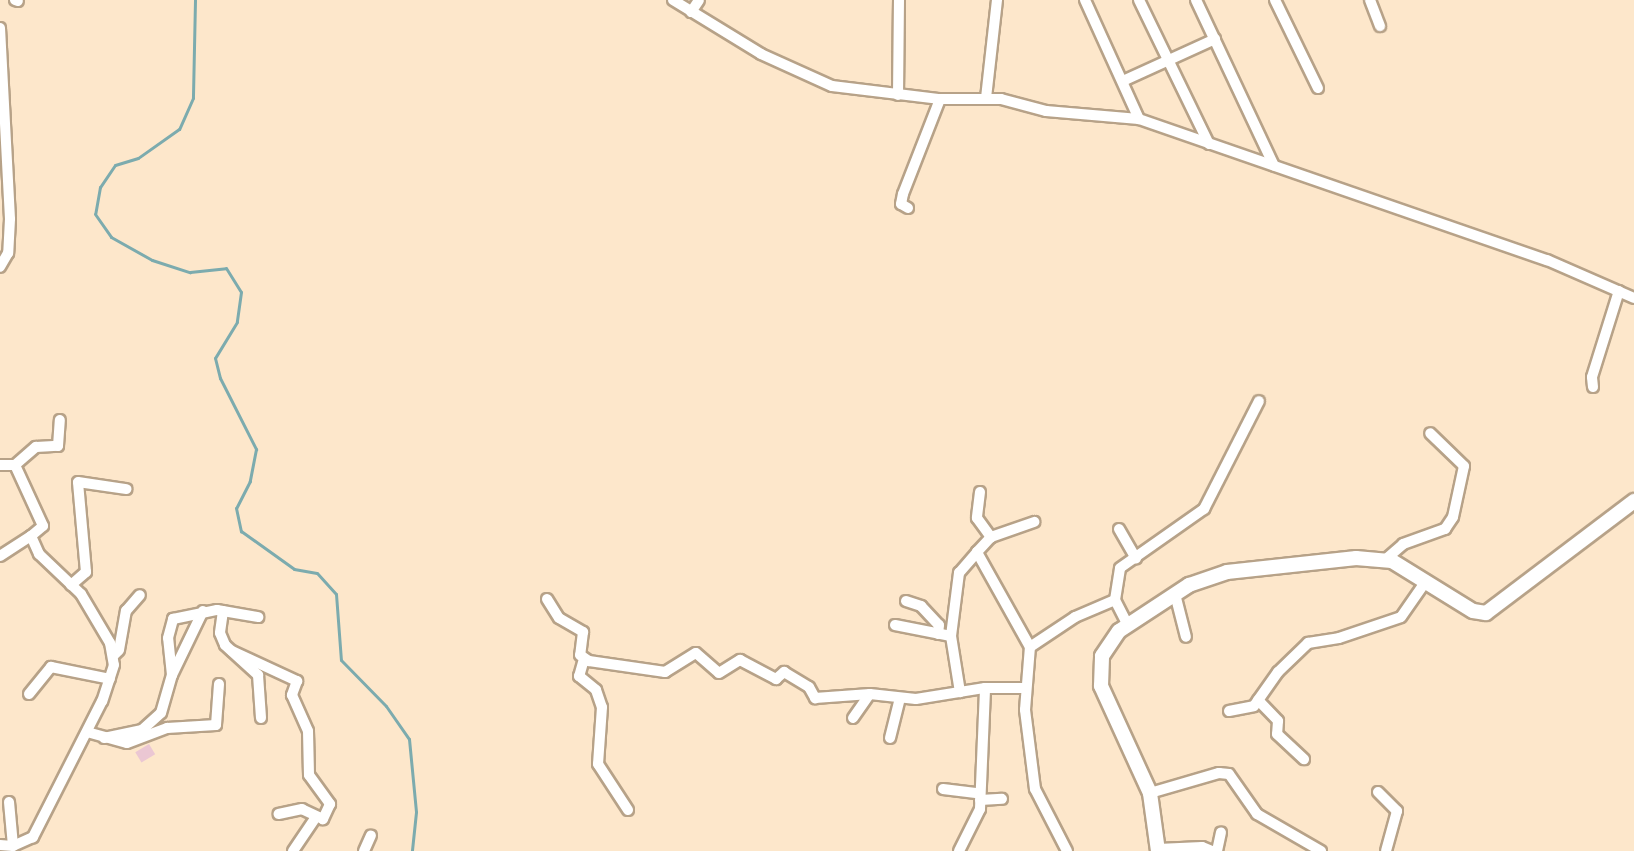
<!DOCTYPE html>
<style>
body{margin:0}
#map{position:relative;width:1634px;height:851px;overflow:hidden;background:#fde7cb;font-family:Lato,sans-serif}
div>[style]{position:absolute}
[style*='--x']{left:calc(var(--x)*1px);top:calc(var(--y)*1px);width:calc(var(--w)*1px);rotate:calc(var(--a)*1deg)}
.stream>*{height:3px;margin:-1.5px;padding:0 1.5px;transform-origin:1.5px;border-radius:1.5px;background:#7cabae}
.building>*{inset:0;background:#ebc7d3;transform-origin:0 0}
.roads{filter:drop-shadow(2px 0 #b7a288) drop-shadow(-2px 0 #b7a288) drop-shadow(0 2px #b7a288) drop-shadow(0 -2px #b7a288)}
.minor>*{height:10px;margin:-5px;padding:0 5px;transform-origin:5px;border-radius:5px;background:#fff}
.tertiary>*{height:14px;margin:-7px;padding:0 7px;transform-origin:7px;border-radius:7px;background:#fff}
span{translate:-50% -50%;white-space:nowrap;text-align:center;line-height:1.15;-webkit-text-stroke:6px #fde7cb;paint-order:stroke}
</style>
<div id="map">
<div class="stream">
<div style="--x:195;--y:0;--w:98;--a:91.2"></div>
<div style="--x:193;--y:98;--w:34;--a:114"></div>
<div style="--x:179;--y:129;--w:50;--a:144.7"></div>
<div style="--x:138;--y:158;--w:24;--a:163"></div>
<div style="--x:115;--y:165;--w:27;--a:124"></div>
<div style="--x:100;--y:187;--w:27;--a:100"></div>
<div style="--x:95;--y:214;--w:28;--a:55"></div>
<div style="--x:111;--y:237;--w:47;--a:29.3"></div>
<div style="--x:152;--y:260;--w:40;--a:18"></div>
<div style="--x:190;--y:272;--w:36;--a:-6"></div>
<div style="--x:226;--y:268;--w:28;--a:58"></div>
<div style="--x:241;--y:292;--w:30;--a:98"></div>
<div style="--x:237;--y:322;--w:42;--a:121.4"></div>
<div style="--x:215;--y:358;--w:21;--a:76"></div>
<div style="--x:220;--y:378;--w:80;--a:63.1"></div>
<div style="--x:256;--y:449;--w:33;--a:101"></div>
<div style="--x:250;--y:481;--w:30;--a:117"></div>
<div style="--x:236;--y:508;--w:24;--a:78"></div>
<div style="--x:241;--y:531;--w:65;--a:35.6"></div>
<div style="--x:294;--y:569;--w:23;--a:10"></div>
<div style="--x:317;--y:573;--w:28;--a:48"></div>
<div style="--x:336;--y:594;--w:66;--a:85.7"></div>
<div style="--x:341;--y:660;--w:64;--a:45.6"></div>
<div style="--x:386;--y:706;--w:40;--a:55.1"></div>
<div style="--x:409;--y:739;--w:73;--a:84.5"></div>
<div style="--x:416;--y:812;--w:39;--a:96"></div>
</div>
<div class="building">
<div style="left:149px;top:744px;width:12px;height:16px;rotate:59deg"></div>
</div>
<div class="roads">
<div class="minor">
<div style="--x:15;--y:0;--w:3;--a:18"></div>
<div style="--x:673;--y:0;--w:103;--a:31.5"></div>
<div style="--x:761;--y:54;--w:78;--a:24.3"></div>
<div style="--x:832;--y:86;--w:109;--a:6.9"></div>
<div style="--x:940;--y:99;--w:61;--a:0"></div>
<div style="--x:1001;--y:99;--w:47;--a:14.9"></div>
<div style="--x:1046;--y:111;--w:93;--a:4.9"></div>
<div style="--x:1139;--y:119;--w:432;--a:19.1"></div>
<div style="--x:1547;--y:260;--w:95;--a:23.6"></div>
<div style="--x:1085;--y:0;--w:131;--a:65.6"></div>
<div style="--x:1139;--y:0;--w:160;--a:64.1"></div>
<div style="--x:1196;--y:0;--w:183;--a:64.8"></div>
<div style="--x:1275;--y:0;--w:98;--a:64"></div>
<div style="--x:1370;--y:0;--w:28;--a:69"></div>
<div style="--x:691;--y:12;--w:14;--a:-56"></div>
<div style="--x:0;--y:28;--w:191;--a:87"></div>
<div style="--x:10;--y:219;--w:34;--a:93"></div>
<div style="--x:8;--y:253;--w:16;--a:120"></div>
<div style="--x:1125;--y:80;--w:99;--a:-24.5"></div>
<div style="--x:898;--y:95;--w:95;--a:-89.4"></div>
<div style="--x:986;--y:98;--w:99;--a:-83.6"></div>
<div style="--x:908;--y:208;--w:8;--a:-150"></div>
<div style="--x:901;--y:204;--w:10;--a:-79"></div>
<div style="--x:903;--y:194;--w:102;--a:-68.7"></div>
<div style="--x:1593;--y:387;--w:10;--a:-96"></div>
<div style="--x:1592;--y:377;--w:90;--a:-72.6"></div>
<div style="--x:0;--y:465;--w:15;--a:0"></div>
<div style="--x:15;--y:465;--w:67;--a:65.3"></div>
<div style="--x:43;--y:526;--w:16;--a:140"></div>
<div style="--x:31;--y:536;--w:20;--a:66"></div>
<div style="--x:39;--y:554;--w:58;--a:43.6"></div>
<div style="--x:81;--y:594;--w:57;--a:59.4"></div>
<div style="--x:110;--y:643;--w:22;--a:80"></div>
<div style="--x:114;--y:665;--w:38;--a:108"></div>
<div style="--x:102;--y:701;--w:153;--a:116.9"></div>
<div style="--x:33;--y:837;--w:22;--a:156"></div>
<div style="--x:13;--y:846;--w:13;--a:-176"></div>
<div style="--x:15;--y:465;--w:28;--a:-41"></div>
<div style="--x:36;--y:447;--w:22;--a:-3"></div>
<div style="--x:58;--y:446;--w:26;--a:-86"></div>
<div style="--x:980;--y:492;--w:26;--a:97"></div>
<div style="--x:977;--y:518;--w:24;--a:54"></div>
<div style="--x:1119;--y:529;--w:34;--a:60"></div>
<div style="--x:0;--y:556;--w:37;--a:-33"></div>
<div style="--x:1386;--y:559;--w:23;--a:-41"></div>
<div style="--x:1403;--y:544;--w:45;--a:-19.7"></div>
<div style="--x:1445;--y:529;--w:14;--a:-56"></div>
<div style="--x:1453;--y:517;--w:52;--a:-77.8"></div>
<div style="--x:1464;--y:466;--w:47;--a:-135.9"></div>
<div style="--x:71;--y:585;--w:20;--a:-41"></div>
<div style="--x:86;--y:572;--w:90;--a:-95.1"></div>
<div style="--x:78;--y:482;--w:49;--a:8.3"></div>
<div style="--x:1175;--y:594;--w:44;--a:75.7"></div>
<div style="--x:547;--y:599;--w:22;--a:58"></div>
<div style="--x:559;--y:618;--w:28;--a:30"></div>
<div style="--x:583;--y:632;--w:23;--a:97"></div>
<div style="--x:580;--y:655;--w:11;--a:34"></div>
<div style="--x:589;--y:661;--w:77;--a:8.2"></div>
<div style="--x:665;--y:672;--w:36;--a:-32"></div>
<div style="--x:696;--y:653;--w:30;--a:41"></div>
<div style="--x:719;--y:673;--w:25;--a:-32"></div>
<div style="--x:740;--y:660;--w:41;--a:27.8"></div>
<div style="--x:776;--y:679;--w:11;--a:-41"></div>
<div style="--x:784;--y:672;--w:29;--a:31"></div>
<div style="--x:809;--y:687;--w:13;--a:61"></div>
<div style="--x:815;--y:698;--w:55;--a:-4.2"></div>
<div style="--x:870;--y:694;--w:46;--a:6.2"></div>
<div style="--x:916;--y:699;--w:70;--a:-9.1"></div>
<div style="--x:985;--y:688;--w:41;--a:0"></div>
<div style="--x:1115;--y:600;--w:32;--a:-81"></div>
<div style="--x:1120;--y:568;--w:103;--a:-35.1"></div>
<div style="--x:1204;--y:509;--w:121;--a:-63"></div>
<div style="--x:906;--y:601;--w:16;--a:18"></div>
<div style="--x:921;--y:606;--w:26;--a:47"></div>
<div style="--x:939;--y:625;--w:9;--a:96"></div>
<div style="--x:223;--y:611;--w:22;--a:98"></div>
<div style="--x:220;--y:633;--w:13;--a:67"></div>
<div style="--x:225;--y:645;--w:45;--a:42.3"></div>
<div style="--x:258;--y:675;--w:43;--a:86"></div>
<div style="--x:895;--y:625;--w:57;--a:11.1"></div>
<div style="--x:951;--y:636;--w:57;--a:80.9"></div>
<div style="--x:951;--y:636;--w:64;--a:-82.8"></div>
<div style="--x:959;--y:573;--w:28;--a:-49"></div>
<div style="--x:1030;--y:647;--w:109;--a:-119.2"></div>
<div style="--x:977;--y:552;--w:21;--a:-47"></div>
<div style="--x:991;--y:537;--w:46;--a:-19.2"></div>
<div style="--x:232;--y:651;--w:72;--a:24.8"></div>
<div style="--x:297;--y:681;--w:15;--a:110"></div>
<div style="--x:292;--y:695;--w:39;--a:66"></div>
<div style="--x:308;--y:731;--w:44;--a:88.7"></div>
<div style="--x:309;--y:775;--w:36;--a:54"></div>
<div style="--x:330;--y:804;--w:17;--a:115"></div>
<div style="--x:323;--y:819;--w:23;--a:-155"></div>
<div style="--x:302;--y:809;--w:24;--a:168"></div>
<div style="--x:113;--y:656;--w:8;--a:-45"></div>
<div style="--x:119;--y:650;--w:40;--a:-80"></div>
<div style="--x:126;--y:611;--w:21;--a:-49"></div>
<div style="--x:584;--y:659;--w:18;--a:106"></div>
<div style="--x:579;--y:676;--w:22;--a:39"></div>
<div style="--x:596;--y:690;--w:18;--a:71"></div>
<div style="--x:602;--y:707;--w:57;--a:94"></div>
<div style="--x:598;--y:764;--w:55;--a:56.9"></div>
<div style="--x:172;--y:675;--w:71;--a:-64.2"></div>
<div style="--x:29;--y:694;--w:35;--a:-51"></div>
<div style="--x:51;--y:667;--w:60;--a:11.5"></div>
<div style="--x:1258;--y:700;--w:29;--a:46"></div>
<div style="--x:1278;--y:721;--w:13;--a:94"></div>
<div style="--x:1277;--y:734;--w:37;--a:43"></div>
<div style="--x:1229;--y:711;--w:25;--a:-11"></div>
<div style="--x:1254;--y:706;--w:42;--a:-54.8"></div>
<div style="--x:1278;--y:672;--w:42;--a:-44"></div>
<div style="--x:1308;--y:643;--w:31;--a:-9"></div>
<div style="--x:1339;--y:638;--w:65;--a:-18.7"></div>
<div style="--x:1401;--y:617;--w:44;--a:-55.2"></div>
<div style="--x:853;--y:718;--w:29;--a:-55"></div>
<div style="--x:87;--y:732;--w:41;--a:15.4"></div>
<div style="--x:127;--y:743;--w:43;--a:-20.6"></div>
<div style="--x:167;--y:728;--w:49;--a:-3.5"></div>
<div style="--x:216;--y:725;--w:41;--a:-85.8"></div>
<div style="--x:104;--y:738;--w:39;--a:-12"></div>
<div style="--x:142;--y:730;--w:25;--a:-42"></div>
<div style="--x:161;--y:713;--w:40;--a:-74"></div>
<div style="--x:172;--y:675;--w:37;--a:-96"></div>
<div style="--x:168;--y:638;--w:20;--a:-75"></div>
<div style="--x:173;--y:619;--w:45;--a:-11.6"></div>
<div style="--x:217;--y:610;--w:42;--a:9.7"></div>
<div style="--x:890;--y:738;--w:41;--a:-76"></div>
<div style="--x:943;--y:789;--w:35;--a:7"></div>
<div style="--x:1378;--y:792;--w:27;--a:45"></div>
<div style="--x:1397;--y:811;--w:41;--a:105.4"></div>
<div style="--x:1150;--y:793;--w:72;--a:-16.2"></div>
<div style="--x:1219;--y:773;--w:10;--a:6"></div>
<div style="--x:1229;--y:774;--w:49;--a:55"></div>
<div style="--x:1257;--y:814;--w:74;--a:30"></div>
<div style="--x:980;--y:800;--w:22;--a:-3"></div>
<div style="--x:9;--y:802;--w:44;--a:84.8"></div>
<div style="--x:1158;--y:849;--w:44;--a:-2.6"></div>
<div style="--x:1202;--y:847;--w:11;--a:22"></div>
<div style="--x:293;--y:851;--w:41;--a:-55.9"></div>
<div style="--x:364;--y:851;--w:17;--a:-66"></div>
<div style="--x:959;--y:851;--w:47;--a:-63.4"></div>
<div style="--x:980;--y:809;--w:121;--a:-87.6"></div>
<div style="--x:1067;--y:851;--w:70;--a:-117.3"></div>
<div style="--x:1035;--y:789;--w:80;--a:-97.2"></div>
<div style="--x:1025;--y:710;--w:63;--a:-85.5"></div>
<div style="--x:1030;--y:647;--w:54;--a:-33.7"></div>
<div style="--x:1075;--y:617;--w:43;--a:-23"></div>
<div style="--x:1115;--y:600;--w:29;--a:63"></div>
<div style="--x:1217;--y:851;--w:19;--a:-78"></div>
</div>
<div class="tertiary">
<div style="--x:1158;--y:851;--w:59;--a:-97.9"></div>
<div style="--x:1150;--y:793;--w:118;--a:-114.6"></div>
<div style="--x:1101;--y:686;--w:30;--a:-88"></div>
<div style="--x:1102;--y:656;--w:30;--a:-56"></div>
<div style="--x:1119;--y:631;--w:84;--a:-33.3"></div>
<div style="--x:1189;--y:585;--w:40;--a:-18.9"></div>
<div style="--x:1227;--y:572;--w:130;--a:-6.2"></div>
<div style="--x:1356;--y:558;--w:36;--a:5"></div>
<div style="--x:1392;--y:561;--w:95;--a:31.7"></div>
<div style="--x:1473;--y:611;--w:13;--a:9"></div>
<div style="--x:1486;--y:613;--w:186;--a:-37.1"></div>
</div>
</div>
</div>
